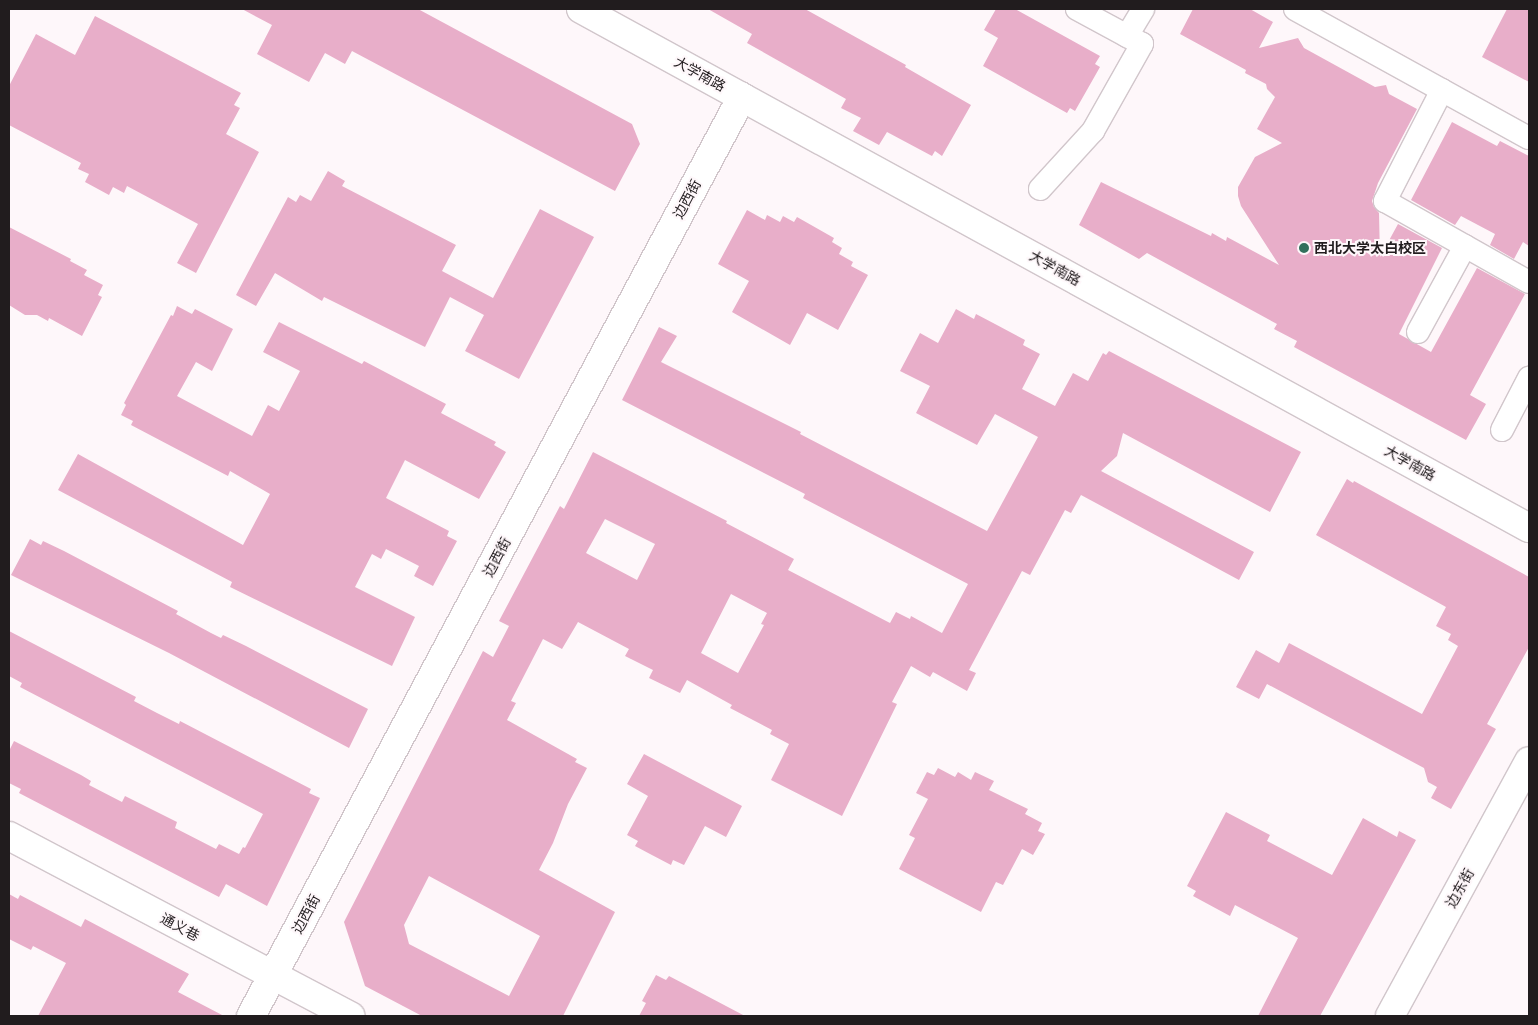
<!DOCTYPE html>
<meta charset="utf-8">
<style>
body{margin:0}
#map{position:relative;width:1538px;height:1025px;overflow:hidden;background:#fef7fa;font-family:"Asap Condensed","Noto Sans SC",sans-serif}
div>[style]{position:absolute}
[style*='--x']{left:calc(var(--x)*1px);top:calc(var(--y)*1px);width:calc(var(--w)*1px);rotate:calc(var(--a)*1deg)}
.building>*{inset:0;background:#e8aec9}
.roads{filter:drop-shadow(1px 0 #d1c6cb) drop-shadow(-1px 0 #d1c6cb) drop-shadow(0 1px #d1c6cb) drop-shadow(0 -1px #d1c6cb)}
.street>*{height:22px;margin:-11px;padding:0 11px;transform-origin:11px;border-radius:11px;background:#fff}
.secondary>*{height:28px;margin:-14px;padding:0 14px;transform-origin:14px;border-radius:14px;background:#fff}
.dots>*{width:14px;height:14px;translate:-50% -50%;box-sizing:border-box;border:2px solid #fef7fa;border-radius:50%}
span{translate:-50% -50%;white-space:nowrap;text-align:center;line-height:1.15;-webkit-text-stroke:4px #fef7fa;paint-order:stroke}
.street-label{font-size:14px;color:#211c1e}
.poi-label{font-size:14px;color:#211c1e;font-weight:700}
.left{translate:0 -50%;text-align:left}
.frame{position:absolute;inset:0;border:10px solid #211c1e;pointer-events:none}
</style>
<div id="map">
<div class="building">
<div style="clip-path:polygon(242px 9px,418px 9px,632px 124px,640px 144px,615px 191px,352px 51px,345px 64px,325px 53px,309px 82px,257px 54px,272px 25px)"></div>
<div style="clip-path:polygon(708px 9px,805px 9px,906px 65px,905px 67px,971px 105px,942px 156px,935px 151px,932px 156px,887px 132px,879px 145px,853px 131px,861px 118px,841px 108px,846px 99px,747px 43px,752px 34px)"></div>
<div style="clip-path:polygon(996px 9px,1015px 9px,1100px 56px,1095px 64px,1100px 67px,1075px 111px,1070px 108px,1067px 113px,983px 66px,998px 38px,984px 30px)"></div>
<div style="clip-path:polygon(1193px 9px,1250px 9px,1273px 22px,1259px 48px,1298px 38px,1304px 48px,1375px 87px,1386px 85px,1389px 94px,1417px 109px,1378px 183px,1372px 201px,1374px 207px,1379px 213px,1380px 257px,1398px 224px,1442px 248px,1399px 334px,1431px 352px,1477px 268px,1525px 294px,1470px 395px,1486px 404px,1466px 440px,1294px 347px,1297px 341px,1274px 329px,1277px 324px,1147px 253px,1139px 259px,1079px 225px,1101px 182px,1211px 236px,1212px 233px,1226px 241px,1227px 237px,1279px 265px,1241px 206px,1238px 196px,1238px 187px,1255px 157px,1282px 143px,1257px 129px,1275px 97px,1267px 89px,1266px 84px,1245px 73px,1246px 70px,1180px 34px)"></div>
<div style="clip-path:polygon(1507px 9px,1529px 9px,1529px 82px,1482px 57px)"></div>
<div style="clip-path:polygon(95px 16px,241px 93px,234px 105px,240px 108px,226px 134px,259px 152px,196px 273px,177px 263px,198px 224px,127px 186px,124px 193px,113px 187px,109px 195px,85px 182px,89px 174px,78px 169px,81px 163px,9px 125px,9px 86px,36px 34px,75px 55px)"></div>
<div style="clip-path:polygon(1452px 122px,1497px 146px,1500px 141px,1529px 156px,1529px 246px,1523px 242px,1514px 259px,1490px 245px,1495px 234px,1461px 216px,1455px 225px,1411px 200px)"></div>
<div style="clip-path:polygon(328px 171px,345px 181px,342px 186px,456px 245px,442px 271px,493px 298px,540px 209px,594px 237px,519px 379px,465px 351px,484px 315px,450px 297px,425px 347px,324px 297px,322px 301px,275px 273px,256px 306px,236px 295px,288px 197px,296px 202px,300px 195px,311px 201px)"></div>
<div style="clip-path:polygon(747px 210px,765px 220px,767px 215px,780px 222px,783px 216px,794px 222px,797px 217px,834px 238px,832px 242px,842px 248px,839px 254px,853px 262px,851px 266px,868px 275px,838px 330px,807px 313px,790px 345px,732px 312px,749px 281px,718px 264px)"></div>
<div style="clip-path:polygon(9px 227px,71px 259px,70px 261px,87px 270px,84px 275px,103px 285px,98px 295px,102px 297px,82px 336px,49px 318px,48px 321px,37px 315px,25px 315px,9px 305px)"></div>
<div style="clip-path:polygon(177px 306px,192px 314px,195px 309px,233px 329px,212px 371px,196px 362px,177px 396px,252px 436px,268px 405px,279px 411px,300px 371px,263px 352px,279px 322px,362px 364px,364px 361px,446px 404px,441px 413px,496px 442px,494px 445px,506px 452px,479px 499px,405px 460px,386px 498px,449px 531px,447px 536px,457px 541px,433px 586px,414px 576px,419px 566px,386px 549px,381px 559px,372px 554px,355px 587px,415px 617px,392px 666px,230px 587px,232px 582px,58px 490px,78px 454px,243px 545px,270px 494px,230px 471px,228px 476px,131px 425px,133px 421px,121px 415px,126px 405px,124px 403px,171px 315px,173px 316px)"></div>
<div style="clip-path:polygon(evenodd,956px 309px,974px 319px,976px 314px,995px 324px,1025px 340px,1023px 345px,1040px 354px,1022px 389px,1055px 406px,1073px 373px,1088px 381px,1103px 353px,1106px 355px,1109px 351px,1301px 452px,1270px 512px,1123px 433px,1117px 456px,1101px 471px,1254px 552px,1239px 580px,1081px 495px,1071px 513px,1065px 510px,1030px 575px,1022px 571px,969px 670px,976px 673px,967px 691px,933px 672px,930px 677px,911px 666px,892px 702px,897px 704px,842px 816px,771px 780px,789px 744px,770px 734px,772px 730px,730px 708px,732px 705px,687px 680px,680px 693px,649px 678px,653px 670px,625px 656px,629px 649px,578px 622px,562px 649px,543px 639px,511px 701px,516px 703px,507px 720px,577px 759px,575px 762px,587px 768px,568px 804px,553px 843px,539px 870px,615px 912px,563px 1016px,422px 1016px,365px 986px,344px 922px,483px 651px,493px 657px,509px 626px,499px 621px,560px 506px,564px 509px,593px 452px,727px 521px,726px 523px,794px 559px,788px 570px,890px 623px,896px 612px,910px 619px,911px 616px,942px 633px,968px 584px,803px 498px,805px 494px,622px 400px,659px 327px,677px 336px,661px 362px,801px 432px,800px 434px,987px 531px,1038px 437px,995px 414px,977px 445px,916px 413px,930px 386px,900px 371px,920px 333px,938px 343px,956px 309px,605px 519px,655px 544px,637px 580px,586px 553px,605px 519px,956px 309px,731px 594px,767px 613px,761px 624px,764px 625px,738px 673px,701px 653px,731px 594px,956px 309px,429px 876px,540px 936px,509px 996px,409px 944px,404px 925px,429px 876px)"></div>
<div style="clip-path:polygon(1347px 479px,1353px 483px,1354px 481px,1529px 577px,1529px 647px,1487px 724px,1496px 729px,1451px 809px,1431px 798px,1437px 787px,1428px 782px,1424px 768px,1267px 684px,1259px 699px,1236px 687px,1256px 650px,1279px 663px,1289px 643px,1422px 714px,1458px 646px,1448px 640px,1451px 634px,1436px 626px,1446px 607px,1316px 535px)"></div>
<div style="clip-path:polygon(30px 539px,41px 545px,43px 541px,64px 551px,178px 611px,176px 614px,211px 633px,221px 638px,223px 635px,246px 646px,368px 709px,349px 748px,169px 653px,11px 575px)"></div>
<div style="clip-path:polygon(9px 631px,136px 697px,134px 701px,157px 713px,179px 724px,180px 721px,311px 789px,309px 793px,320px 798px,267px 906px,226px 884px,219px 897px,19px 793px,21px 789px,9px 783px,9px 751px,14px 741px,81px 775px,91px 781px,89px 785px,122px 802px,125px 796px,177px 822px,175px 828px,216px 849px,219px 844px,239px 854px,243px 847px,245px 848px,263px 814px,20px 687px,22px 683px,9px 676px)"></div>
<div style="clip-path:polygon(644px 754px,742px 806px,726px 837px,705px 826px,684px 865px,673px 860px,671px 865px,650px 854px,635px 846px,638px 841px,627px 835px,648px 796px,627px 784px)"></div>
<div style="clip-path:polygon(938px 768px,955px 777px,958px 772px,971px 780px,975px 772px,994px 781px,989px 790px,1028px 809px,1025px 814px,1042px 823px,1038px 831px,1045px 834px,1033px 855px,1022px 849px,1003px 885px,996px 882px,981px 912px,899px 869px,915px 838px,909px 835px,928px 799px,916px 793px,927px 772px,934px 775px)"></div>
<div style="clip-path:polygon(1226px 812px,1270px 835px,1267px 841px,1332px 875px,1363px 818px,1397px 837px,1399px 831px,1416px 840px,1320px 1016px,1258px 1016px,1298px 938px,1235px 905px,1230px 916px,1193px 896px,1196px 891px,1187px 886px)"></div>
<div style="clip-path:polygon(9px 894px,18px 899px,20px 895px,81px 927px,85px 919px,189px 974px,178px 992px,224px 1016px,38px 1016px,66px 963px,33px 946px,31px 950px,9px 939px)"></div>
<div style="clip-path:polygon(656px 975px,666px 980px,669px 976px,745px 1016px,639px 1016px,646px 1003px,642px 1001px)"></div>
</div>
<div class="roads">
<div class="street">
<div style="--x:1295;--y:9;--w:267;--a:28.9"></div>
<div style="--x:1127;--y:36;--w:31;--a:-59"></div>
<div style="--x:1442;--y:90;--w:125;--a:117.2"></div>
<div style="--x:1385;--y:201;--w:165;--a:29.4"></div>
<div style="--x:1040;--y:189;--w:79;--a:-47.6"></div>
<div style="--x:1093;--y:131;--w:100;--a:-60.6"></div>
<div style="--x:1142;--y:44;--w:74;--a:-151.7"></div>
<div style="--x:1418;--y:332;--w:98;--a:-61.3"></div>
<div style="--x:1502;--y:430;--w:59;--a:-62.6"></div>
</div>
<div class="secondary">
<div style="--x:581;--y:9;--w:1081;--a:28.7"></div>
<div style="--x:9;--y:836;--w:386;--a:27.8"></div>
<div style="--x:251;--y:1016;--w:1042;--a:-61.89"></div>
<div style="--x:1390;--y:1016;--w:290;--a:-61.4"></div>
</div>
</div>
<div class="dots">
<div style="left:1304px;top:248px;background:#32705c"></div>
</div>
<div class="street-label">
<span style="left:700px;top:74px;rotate:29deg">大学南路</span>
<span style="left:687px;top:199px;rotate:-62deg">边西街</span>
<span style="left:1055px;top:268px;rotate:29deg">大学南路</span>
<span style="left:1410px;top:463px;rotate:29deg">大学南路</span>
<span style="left:497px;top:557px;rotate:-62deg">边西街</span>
<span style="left:1460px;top:888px;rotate:-61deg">边东街</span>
<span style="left:306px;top:914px;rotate:-62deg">边西街</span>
<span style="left:180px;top:927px;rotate:28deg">通义巷</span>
</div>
<div class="poi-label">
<span class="left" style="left:1314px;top:248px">西北大学太白校区</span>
</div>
<div class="frame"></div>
</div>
